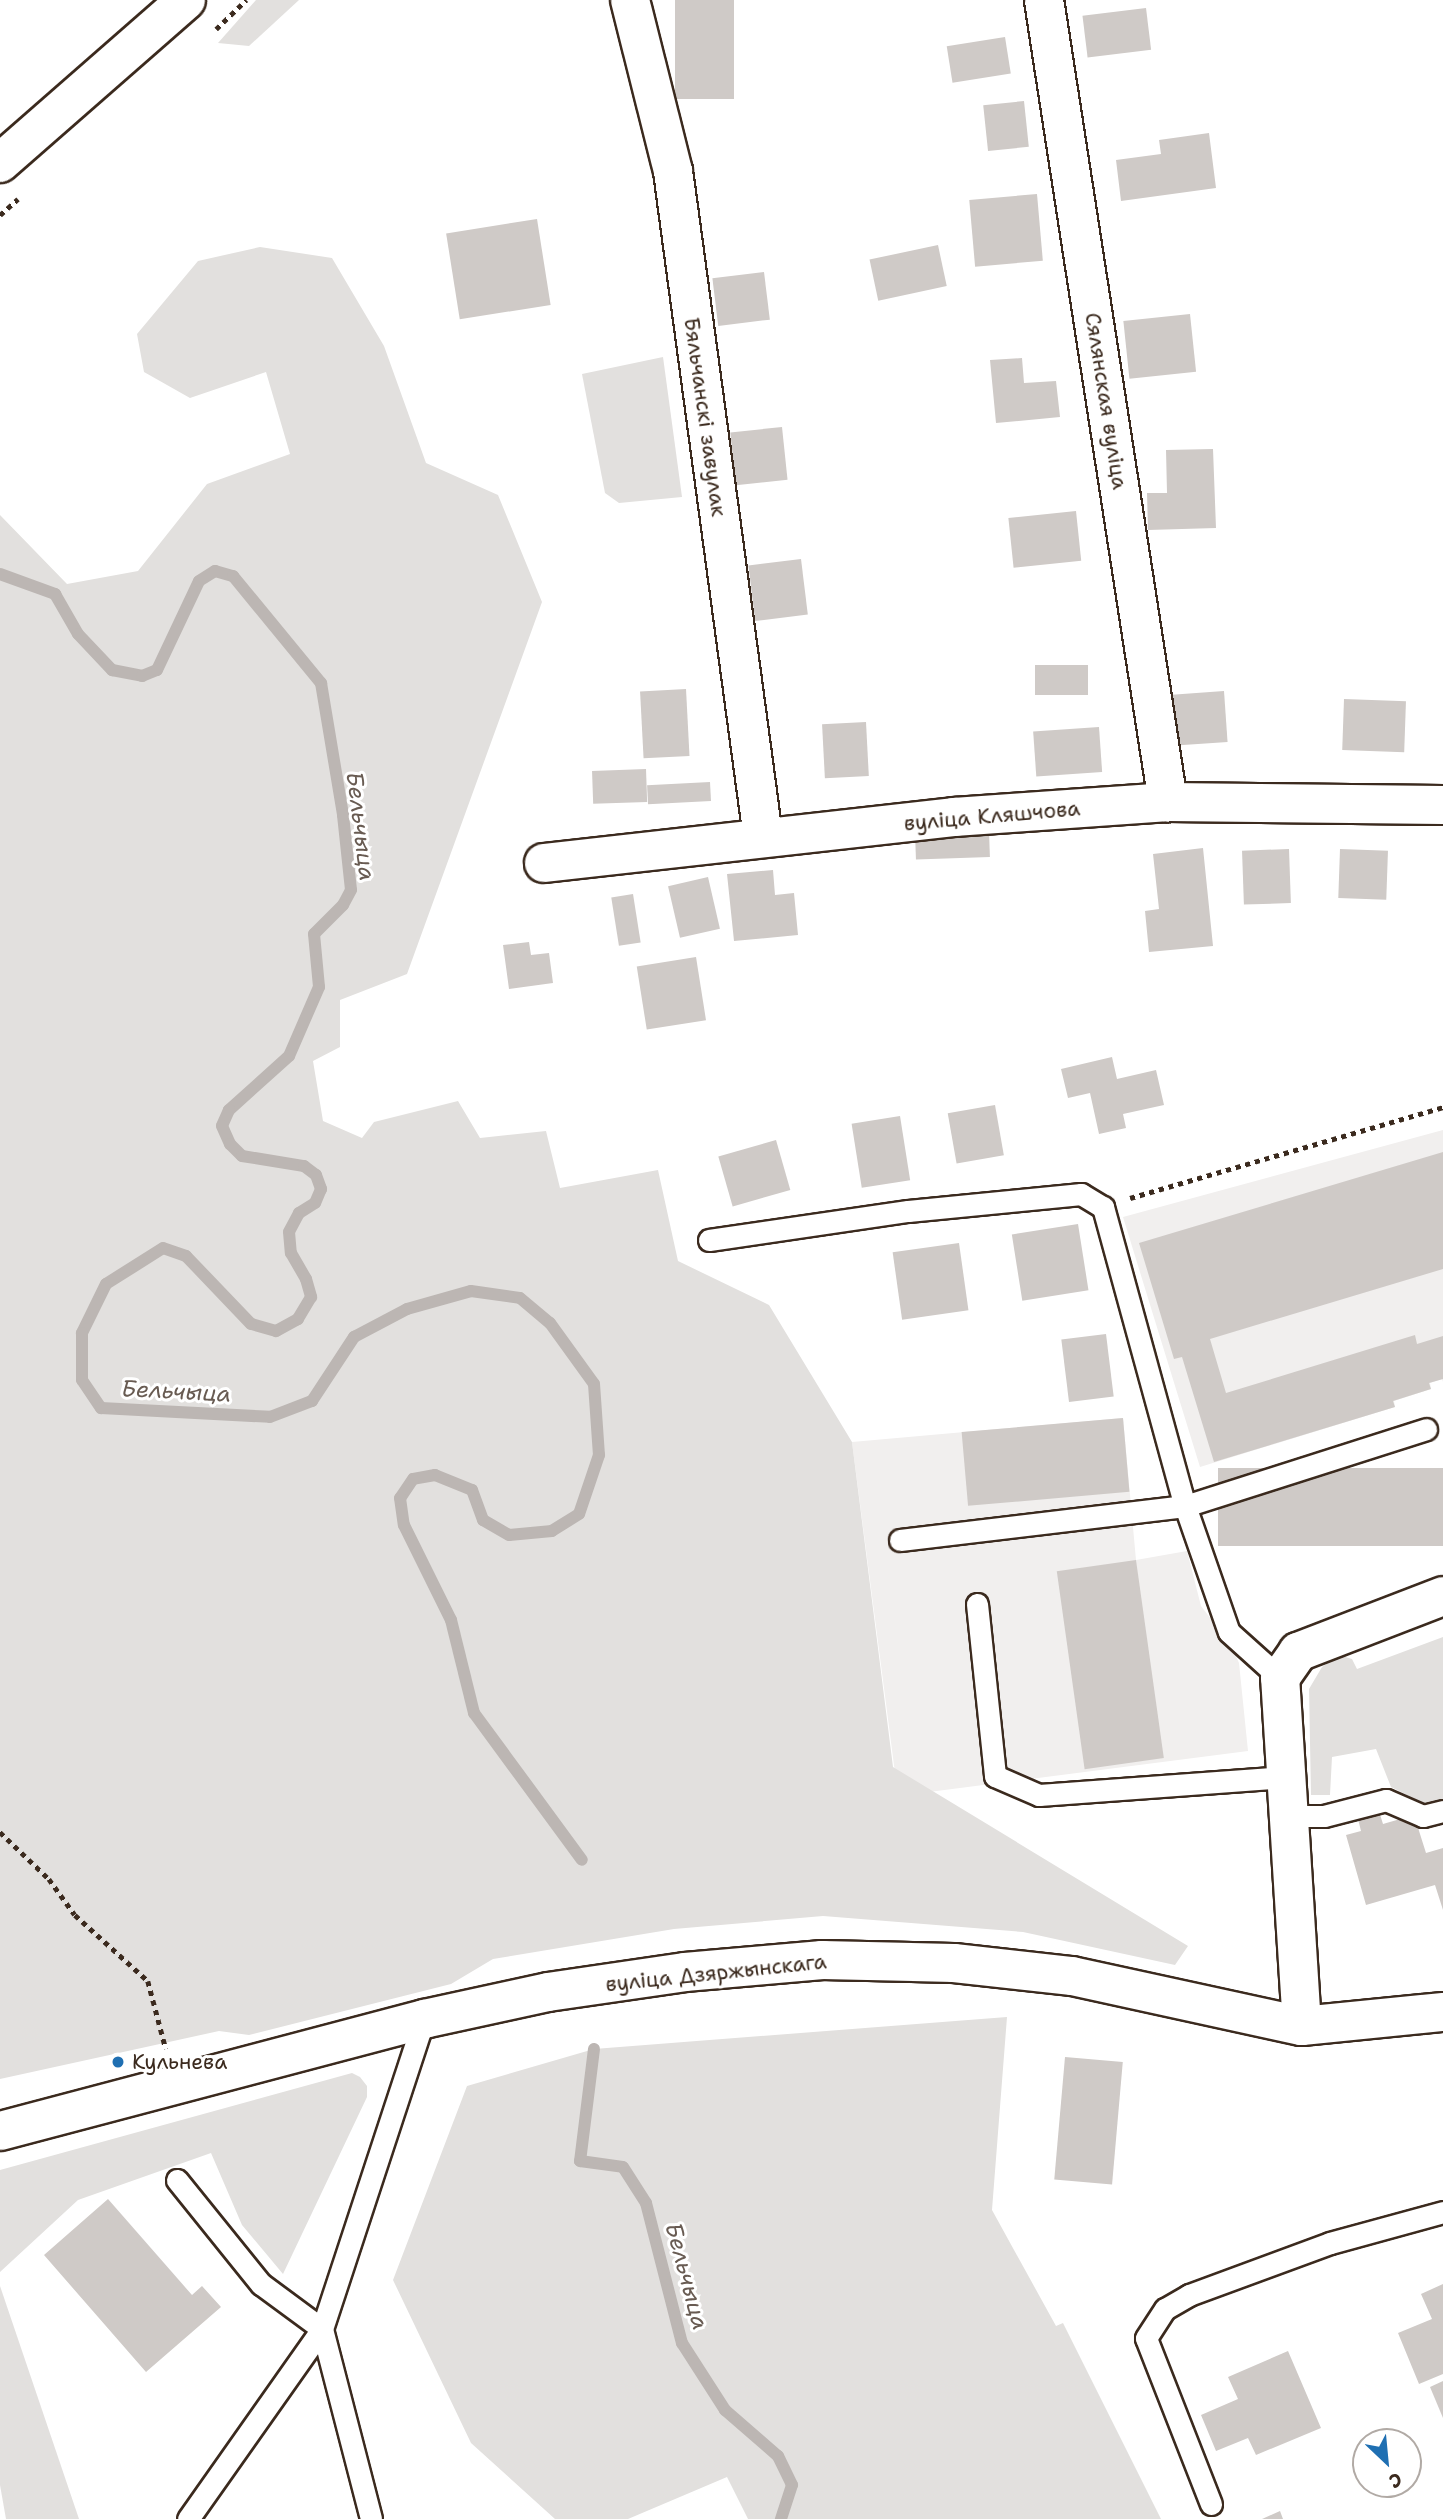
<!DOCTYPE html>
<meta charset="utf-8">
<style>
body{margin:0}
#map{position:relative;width:1443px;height:2519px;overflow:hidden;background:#fff;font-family:"Shantell Sans",sans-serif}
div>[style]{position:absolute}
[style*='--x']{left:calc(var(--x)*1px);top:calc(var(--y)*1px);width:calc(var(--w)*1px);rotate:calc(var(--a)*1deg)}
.built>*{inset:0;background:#f1efee}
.green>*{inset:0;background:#e2e0de}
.stream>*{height:12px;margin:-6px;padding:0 6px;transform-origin:6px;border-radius:6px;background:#bcb6b3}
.building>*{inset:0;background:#cfcac7;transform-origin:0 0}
.path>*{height:4.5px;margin-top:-2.25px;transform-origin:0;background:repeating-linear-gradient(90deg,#3b2a1e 0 5px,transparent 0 10px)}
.roads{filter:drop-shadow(2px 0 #3b2a1e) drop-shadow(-2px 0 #3b2a1e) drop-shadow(0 2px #3b2a1e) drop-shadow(0 -2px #3b2a1e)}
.lane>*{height:21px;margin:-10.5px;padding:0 10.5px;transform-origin:10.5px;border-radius:10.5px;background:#fff}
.street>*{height:38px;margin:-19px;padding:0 19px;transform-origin:19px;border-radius:19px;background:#fff}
.secondary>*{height:38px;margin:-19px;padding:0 19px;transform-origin:19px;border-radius:19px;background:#fff}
.dots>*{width:19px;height:19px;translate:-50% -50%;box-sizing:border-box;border:4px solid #fff;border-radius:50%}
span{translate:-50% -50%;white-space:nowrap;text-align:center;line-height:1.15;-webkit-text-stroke:6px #fff;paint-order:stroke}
.street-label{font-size:21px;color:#3b2a1e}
.poi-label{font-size:21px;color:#3b2a1e}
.left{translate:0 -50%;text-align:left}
.water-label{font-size:23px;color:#685b52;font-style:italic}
.north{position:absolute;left:1352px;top:2428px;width:70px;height:70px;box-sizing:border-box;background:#fff;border:2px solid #b1aaa5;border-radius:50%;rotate:154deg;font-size:19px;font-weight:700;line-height:28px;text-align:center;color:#3b2a1e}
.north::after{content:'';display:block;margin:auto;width:24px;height:32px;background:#1f6fb2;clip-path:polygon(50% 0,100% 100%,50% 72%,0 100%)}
</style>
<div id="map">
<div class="built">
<div style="clip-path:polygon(1443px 1130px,1443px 1382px,1442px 1379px,1430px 1383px,1431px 1389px,1394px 1401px,1395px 1407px,1200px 1467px,1123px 1217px)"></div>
<div style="clip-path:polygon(1123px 1418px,1136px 1560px,1187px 1551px,1201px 1606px,1231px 1645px,1239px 1663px,1248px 1751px,898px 1796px,852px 1442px)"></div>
</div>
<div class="green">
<div style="clip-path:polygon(256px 0,299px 0,249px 46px,218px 43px)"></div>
<div style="clip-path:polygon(260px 247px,332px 258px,384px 346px,426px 463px,498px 495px,542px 602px,407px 974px,340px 1000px,340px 1047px,313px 1061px,323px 1121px,362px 1138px,374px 1122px,458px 1101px,480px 1138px,546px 1131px,560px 1188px,658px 1170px,678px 1261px,769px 1305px,852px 1442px,893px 1767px,1188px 1946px,1175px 1965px,1023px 1932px,823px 1916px,674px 1929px,493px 1959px,451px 1984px,249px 2035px,219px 2031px,0 2079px,0 515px,67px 584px,138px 571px,207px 484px,290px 454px,266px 372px,190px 398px,144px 372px,137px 334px,198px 261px)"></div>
<div style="clip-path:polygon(663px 357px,682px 497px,619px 503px,605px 493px,582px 374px)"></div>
<div style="clip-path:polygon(1443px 1637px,1443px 1800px,1427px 1805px,1391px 1787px,1376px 1749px,1332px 1757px,1330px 1795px,1311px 1795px,1309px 1689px,1322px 1667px,1339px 1655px,1352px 1659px,1357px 1669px)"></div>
<div style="clip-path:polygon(1007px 2017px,992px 2210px,1056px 2326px,1063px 2323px,1161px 2519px,748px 2519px,727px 2477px,628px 2519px,555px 2519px,471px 2443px,393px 2280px,467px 2086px,594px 2049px)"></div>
<div style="clip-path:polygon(352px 2073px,360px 2077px,367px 2086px,367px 2097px,283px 2274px,242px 2225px,211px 2153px,78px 2200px,0 2272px,0 2170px)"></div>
<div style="clip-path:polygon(0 2286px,79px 2519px,6px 2519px,0 2485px)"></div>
</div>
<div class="stream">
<div style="--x:0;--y:574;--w:59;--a:20"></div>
<div style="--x:55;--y:594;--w:46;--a:60.1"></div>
<div style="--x:78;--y:634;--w:50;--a:46.6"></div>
<div style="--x:112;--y:670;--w:31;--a:11"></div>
<div style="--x:142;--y:676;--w:16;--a:-22"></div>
<div style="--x:157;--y:670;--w:98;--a:-64.7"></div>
<div style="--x:199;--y:581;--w:19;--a:-32"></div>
<div style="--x:215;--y:571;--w:19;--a:16"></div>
<div style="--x:233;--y:576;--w:139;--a:50.6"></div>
<div style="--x:321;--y:683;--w:134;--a:80.5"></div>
<div style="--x:343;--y:815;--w:75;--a:83.9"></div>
<div style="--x:351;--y:890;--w:17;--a:118"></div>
<div style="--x:343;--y:905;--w:41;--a:135"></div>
<div style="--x:314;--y:934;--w:53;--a:84.6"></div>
<div style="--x:319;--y:987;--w:75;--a:113.5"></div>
<div style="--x:289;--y:1056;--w:81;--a:138"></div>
<div style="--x:229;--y:1110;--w:17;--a:114"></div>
<div style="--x:222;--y:1126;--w:20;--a:66"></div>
<div style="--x:230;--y:1144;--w:17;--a:45"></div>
<div style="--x:242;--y:1156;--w:63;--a:9.2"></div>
<div style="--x:304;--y:1166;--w:15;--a:37"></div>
<div style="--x:316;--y:1175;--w:15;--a:70"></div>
<div style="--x:321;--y:1189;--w:15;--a:113"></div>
<div style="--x:315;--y:1203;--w:19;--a:148"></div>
<div style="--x:299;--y:1213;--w:21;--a:118"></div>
<div style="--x:289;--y:1232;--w:21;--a:85"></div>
<div style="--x:291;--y:1253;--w:30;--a:60"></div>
<div style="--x:306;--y:1279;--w:19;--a:74"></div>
<div style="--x:311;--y:1297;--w:26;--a:121"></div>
<div style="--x:298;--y:1319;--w:25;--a:151"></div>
<div style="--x:276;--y:1331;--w:26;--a:-164"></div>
<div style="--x:251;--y:1324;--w:94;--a:-133.7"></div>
<div style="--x:186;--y:1256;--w:24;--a:-161"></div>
<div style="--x:163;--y:1248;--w:67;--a:147.7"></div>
<div style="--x:106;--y:1284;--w:55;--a:116.1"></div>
<div style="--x:82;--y:1333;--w:47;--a:90"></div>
<div style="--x:82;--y:1380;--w:34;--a:56"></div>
<div style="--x:101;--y:1408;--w:169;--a:3"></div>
<div style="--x:270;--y:1417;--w:45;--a:-20.9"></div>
<div style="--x:312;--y:1401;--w:77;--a:-56.7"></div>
<div style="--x:354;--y:1337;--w:60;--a:-27.8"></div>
<div style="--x:407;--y:1309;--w:66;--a:-15.7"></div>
<div style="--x:471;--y:1291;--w:49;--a:8.1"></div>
<div style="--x:520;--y:1298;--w:39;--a:40"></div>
<div style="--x:550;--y:1323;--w:75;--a:54.2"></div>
<div style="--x:594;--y:1384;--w:71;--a:86"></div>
<div style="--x:599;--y:1455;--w:62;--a:108.7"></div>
<div style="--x:579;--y:1514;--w:32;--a:148"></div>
<div style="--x:552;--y:1531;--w:43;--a:174.7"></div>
<div style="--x:509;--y:1535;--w:30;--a:-150"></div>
<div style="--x:483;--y:1520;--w:32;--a:-110"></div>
<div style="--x:472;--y:1490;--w:40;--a:-158"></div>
<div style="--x:435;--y:1475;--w:22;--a:170"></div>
<div style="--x:413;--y:1479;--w:23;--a:124"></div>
<div style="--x:400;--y:1498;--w:27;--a:82"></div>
<div style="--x:404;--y:1525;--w:106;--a:63.7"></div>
<div style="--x:451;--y:1620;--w:96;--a:76.1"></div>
<div style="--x:474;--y:1713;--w:182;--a:53.7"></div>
<div style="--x:594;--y:2049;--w:113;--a:97.1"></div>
<div style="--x:580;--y:2161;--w:43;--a:7.9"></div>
<div style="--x:623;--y:2167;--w:43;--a:57.4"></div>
<div style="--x:646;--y:2203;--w:145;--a:75.6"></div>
<div style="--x:682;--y:2343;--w:80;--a:57.3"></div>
<div style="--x:725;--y:2410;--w:70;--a:41"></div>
<div style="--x:778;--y:2456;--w:32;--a:64"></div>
<div style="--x:792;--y:2485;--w:36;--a:108"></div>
</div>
<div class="building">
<div style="left:675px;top:0;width:59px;height:99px"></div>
<div style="left:1146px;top:8px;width:42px;height:64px;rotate:83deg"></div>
<div style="left:1005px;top:37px;width:37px;height:59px;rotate:81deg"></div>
<div style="left:1024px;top:101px;width:46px;height:41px;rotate:84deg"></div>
<div style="clip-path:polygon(1209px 133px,1216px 188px,1121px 201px,1116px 160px,1161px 154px,1159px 140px)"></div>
<div style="left:1037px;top:194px;width:67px;height:68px;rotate:85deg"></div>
<div style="left:537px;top:219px;width:87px;height:92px;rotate:81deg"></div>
<div style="left:938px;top:245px;width:42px;height:70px;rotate:78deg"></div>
<div style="left:764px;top:272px;width:48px;height:52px;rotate:83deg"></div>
<div style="left:1190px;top:314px;width:58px;height:67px;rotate:84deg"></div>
<div style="clip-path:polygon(1022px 358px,1024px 383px,1056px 381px,1060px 417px,996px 423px,990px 360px)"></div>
<div style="left:782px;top:427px;width:53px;height:52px;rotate:84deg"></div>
<div style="clip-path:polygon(1213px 449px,1216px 528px,1148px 530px,1147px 493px,1167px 493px,1166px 450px)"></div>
<div style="left:1076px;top:511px;width:50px;height:68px;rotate:84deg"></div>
<div style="left:801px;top:559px;width:56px;height:53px;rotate:83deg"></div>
<div style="left:1088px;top:665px;width:30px;height:53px;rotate:90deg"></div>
<div style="left:686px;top:689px;width:67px;height:46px;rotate:87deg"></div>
<div style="left:1224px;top:691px;width:51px;height:52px;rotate:86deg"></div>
<div style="left:1344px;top:699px;width:62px;height:51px;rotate:2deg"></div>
<div style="left:866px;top:722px;width:54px;height:44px;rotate:87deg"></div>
<div style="left:1099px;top:727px;width:45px;height:66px;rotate:86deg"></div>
<div style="left:646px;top:769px;width:33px;height:54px;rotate:88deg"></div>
<div style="left:710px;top:782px;width:19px;height:63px;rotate:87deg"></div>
<div style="left:989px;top:831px;width:26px;height:74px;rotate:88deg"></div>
<div style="clip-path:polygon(1203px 848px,1213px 946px,1149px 952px,1145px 911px,1159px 909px,1153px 854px)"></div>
<div style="left:1289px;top:849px;width:54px;height:47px;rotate:88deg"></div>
<div style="left:1340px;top:849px;width:48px;height:49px;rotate:2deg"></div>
<div style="clip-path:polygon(773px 870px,775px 895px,794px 893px,798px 935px,734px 941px,727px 874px)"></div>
<div style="left:708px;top:877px;width:53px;height:41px;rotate:77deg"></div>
<div style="left:633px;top:894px;width:49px;height:22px;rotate:81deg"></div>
<div style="clip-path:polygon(529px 942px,531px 955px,549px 953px,553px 983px,509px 989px,503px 945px)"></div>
<div style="left:696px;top:957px;width:64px;height:60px;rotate:81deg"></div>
<div style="clip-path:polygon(1112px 1057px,1117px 1079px,1156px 1070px,1164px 1105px,1123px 1114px,1126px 1128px,1099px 1134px,1090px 1093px,1068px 1098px,1061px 1069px)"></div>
<div style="left:995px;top:1105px;width:51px;height:48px;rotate:80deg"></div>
<div style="left:900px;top:1116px;width:65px;height:49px;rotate:81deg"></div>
<div style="left:776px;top:1140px;width:52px;height:60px;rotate:74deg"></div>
<div style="clip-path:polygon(1443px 1152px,1443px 1269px,1210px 1339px,1226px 1393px,1415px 1335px,1417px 1344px,1443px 1336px,1443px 1379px,1429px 1383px,1431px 1389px,1393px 1401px,1395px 1407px,1214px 1462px,1182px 1357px,1174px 1359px,1139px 1243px)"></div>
<div style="left:1078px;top:1224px;width:67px;height:67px;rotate:81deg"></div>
<div style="left:959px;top:1243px;width:68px;height:67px;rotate:82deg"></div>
<div style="left:1106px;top:1334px;width:63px;height:45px;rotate:83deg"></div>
<div style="left:1123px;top:1418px;width:74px;height:162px;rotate:85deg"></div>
<div style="left:1443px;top:1468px;width:78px;height:225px;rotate:90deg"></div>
<div style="left:1136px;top:1560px;width:200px;height:80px;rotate:82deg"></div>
<div style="clip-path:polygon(1377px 1805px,1383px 1824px,1414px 1815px,1426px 1853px,1443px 1848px,1443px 1910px,1435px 1885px,1366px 1905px,1346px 1835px,1361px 1831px,1356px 1811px)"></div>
<div style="left:1065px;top:2057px;width:58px;height:123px;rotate:5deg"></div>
<div style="clip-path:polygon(108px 2199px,192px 2295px,202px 2286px,221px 2307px,146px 2372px,44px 2255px)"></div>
<div style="clip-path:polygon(1443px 2284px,1443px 2374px,1419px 2384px,1398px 2333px,1432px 2319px,1421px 2294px)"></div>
<div style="clip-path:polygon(1288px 2351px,1321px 2428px,1256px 2455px,1248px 2438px,1216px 2451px,1201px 2415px,1238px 2399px,1228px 2377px)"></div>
<div style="clip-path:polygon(1443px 2381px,1443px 2418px,1430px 2387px)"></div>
<div style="clip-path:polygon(1280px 2511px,1283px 2519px,1262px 2519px)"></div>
</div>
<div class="path">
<div style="--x:216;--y:29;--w:42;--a:-44"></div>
<div style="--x:0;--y:215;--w:24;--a:-42"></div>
<div style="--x:1130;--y:1198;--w:326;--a:-16.2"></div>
<div style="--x:0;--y:1832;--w:68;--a:43.8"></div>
<div style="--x:49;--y:1879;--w:44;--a:54.2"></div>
<div style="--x:75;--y:1915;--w:98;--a:42.1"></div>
<div style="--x:148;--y:1981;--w:70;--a:75.2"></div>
</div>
<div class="roads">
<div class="lane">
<div style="--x:709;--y:1240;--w:201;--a:-8.3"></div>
<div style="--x:908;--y:1211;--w:174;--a:-5.6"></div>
<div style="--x:1081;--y:1194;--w:26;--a:31"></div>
<div style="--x:1103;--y:1207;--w:310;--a:74.7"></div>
<div style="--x:1185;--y:1506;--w:133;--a:70.8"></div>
<div style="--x:1229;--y:1632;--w:69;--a:42"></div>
<div style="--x:900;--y:1540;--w:287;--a:-6.8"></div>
<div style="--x:1185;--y:1506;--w:253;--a:-17.7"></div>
<div style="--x:977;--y:1604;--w:173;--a:84"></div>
<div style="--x:995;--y:1776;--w:48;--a:23.4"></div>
<div style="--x:1039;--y:1795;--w:247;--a:-4.2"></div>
<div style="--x:1288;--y:1816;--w:36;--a:0"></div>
<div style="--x:1324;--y:1816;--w:64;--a:-14.5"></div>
<div style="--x:1386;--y:1800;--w:40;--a:23.4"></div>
<div style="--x:1423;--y:1816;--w:21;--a:-14"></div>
<div style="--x:177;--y:2180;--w:134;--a:51.1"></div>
<div style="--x:261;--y:2284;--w:76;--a:36.4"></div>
<div style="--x:322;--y:2329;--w:196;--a:75.5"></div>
<div style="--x:1211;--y:2504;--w:178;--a:-111.4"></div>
<div style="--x:1146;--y:2338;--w:35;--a:-57"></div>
<div style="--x:1165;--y:2309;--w:28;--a:-30"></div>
<div style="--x:1189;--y:2295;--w:150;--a:-20.2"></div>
<div style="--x:1330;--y:2243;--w:117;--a:-15.3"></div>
<div style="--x:188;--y:2519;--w:232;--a:-54.8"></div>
<div style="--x:322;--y:2329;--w:326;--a:-71.8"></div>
</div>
<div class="street">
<div style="--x:630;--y:0;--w:176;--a:75.9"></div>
<div style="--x:673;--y:171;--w:672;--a:82.3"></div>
<div style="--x:1044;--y:0;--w:812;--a:81.21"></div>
<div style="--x:544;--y:863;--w:413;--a:-6.4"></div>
<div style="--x:954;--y:817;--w:215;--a:-4"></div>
<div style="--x:1168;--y:802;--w:275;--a:0.6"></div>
<div style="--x:1302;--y:2026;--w:349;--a:-93.6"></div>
<div style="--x:1280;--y:1678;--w:32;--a:-55"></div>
<div style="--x:1298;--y:1652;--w:155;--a:-21.1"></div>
</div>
<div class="secondary">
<div style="--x:0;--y:163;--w:247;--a:-41.2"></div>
<div style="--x:0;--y:2131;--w:439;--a:-14.8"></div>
<div style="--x:424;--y:2019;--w:127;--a:-12.3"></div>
<div style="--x:548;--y:1992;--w:138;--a:-8.3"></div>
<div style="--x:685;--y:1972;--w:138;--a:-5"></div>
<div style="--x:822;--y:1960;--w:132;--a:1.3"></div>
<div style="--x:954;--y:1963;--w:119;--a:6.3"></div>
<div style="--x:1072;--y:1976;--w:235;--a:12.3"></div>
<div style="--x:1302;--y:2026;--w:142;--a:-5.7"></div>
</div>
</div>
<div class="dots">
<div style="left:118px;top:2062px;background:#1f6fb2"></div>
</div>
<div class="street-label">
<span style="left:1106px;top:401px;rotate:81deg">Сялянская вуліца</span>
<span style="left:705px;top:417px;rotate:82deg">Бяльчанскі завулак</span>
<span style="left:992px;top:816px;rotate:-5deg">вуліца Кляшчова</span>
<span style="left:716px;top:1973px;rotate:-6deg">вуліца Дзяржынскага</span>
</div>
<div class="poi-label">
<span class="left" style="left:132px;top:2062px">Кульнева</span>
</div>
<div class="water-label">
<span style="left:361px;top:826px;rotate:83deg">Бельчыца</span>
<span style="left:176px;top:1391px;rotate:3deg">Бельчыца</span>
<span style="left:687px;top:2276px;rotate:75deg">Бельчыца</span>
</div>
<div class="north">С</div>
</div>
